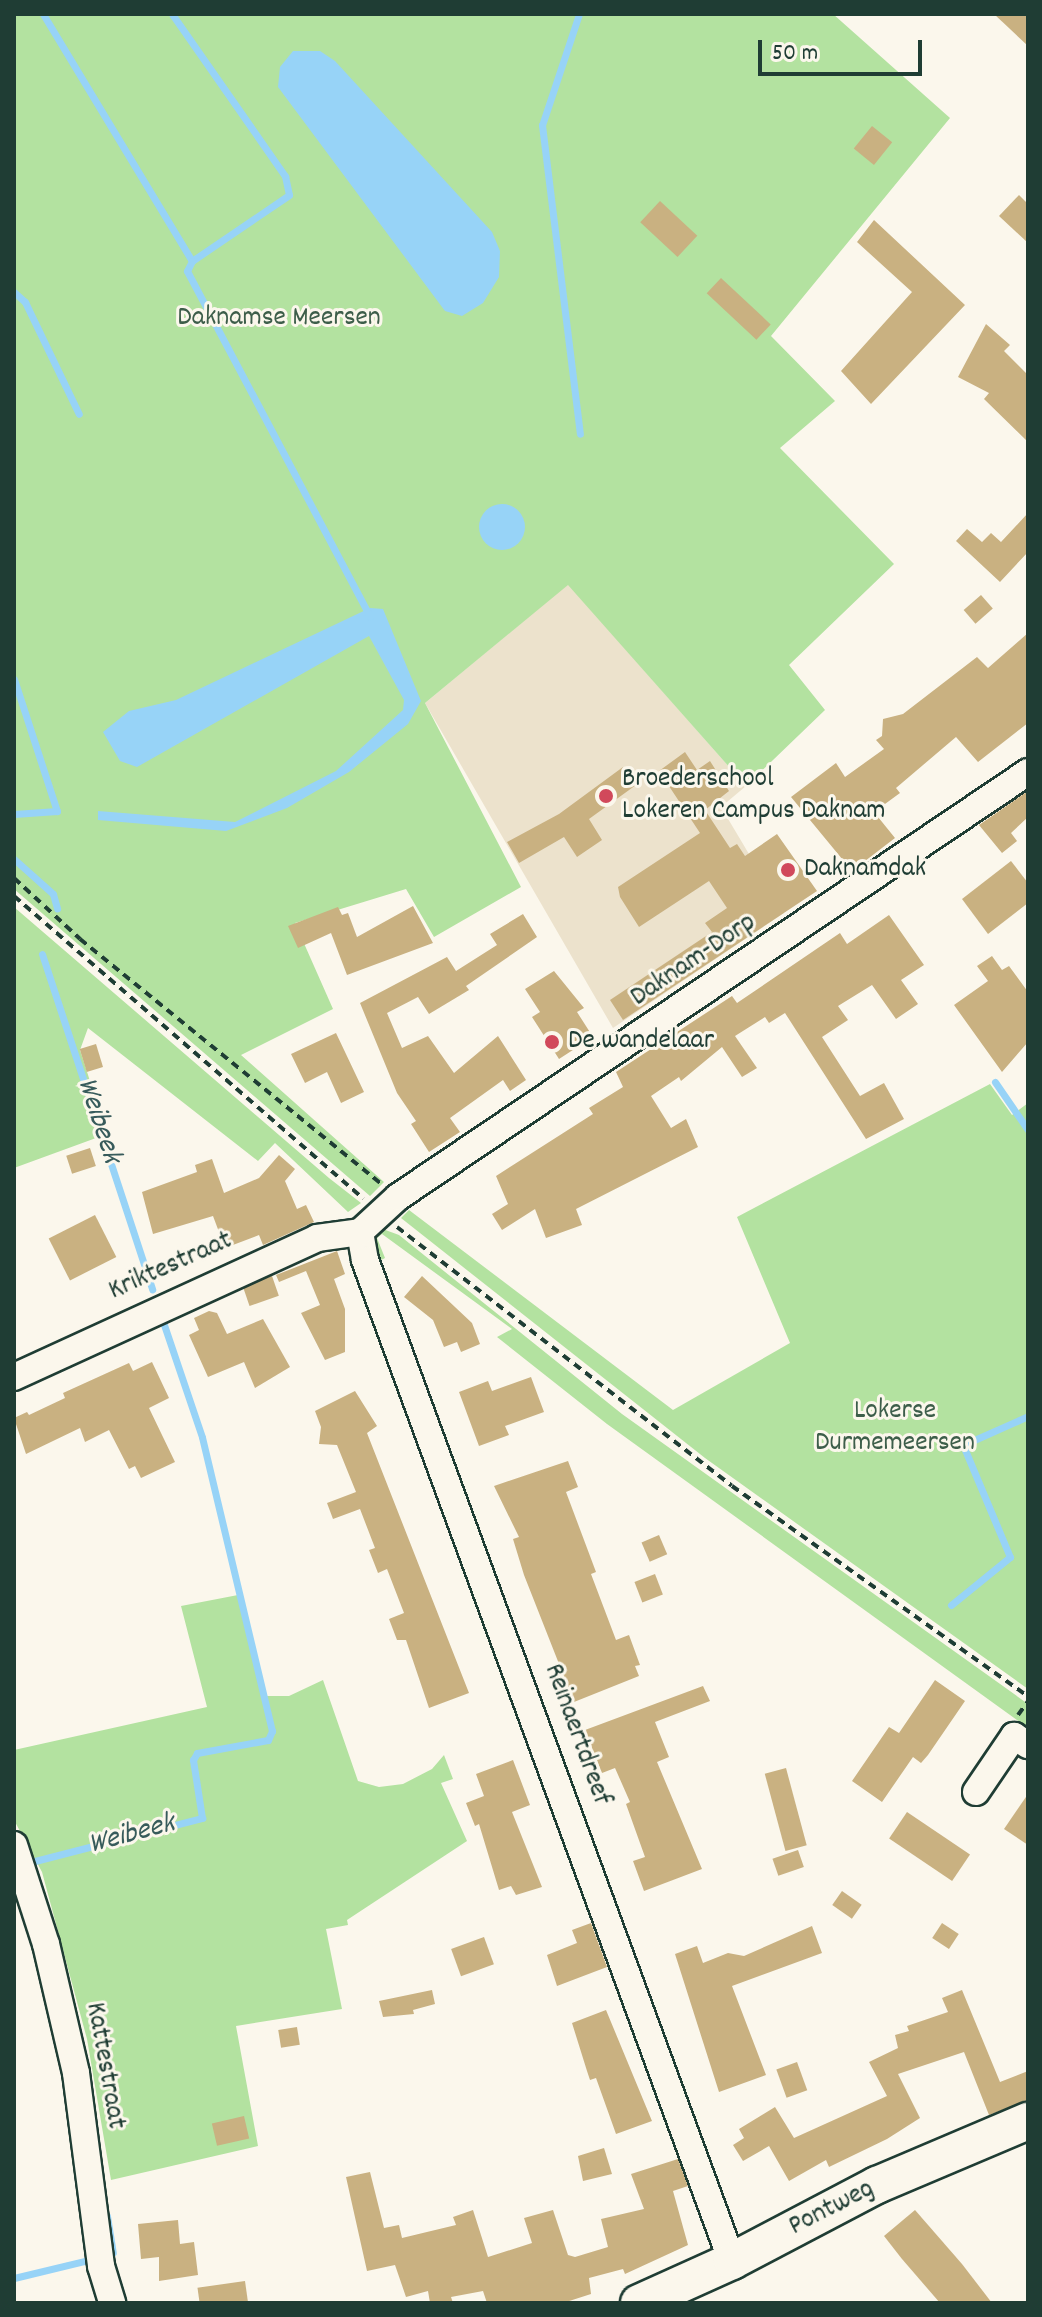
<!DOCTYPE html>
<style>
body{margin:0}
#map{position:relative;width:1042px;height:2317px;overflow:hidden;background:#fbf7ec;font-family:Dekko,sans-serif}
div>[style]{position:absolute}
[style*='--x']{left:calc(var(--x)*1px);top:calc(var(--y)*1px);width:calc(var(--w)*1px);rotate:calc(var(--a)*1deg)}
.built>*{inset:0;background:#ece2cc}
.green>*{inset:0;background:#b3e2a0}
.water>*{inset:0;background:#97d3f7}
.round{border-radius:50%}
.stream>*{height:7px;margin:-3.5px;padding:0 3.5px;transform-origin:3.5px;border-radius:3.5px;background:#97d3f7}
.building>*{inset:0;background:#c9b181;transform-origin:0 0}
.path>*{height:4px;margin-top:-2px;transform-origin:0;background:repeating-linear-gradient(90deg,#1f3d34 0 8px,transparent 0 14px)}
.roads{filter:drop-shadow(2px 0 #1f3d34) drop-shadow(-2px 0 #1f3d34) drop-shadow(0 2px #1f3d34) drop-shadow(0 -2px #1f3d34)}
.street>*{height:26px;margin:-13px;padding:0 13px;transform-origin:13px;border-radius:13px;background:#fbf7ec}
.secondary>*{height:36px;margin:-18px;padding:0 18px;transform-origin:18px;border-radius:18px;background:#fbf7ec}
.dots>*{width:22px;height:22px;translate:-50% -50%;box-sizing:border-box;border:4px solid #fbf7ec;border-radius:50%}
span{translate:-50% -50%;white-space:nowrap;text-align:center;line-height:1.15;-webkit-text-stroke:6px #fbf7ec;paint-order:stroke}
.park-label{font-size:28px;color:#3d5e4a}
.poi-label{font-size:28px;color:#1f3d34}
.left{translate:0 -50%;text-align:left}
.street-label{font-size:28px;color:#1f3d34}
.water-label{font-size:30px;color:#375b5b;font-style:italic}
.frame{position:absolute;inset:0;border:16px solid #1f3d34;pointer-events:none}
.scale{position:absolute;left:758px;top:40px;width:164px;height:36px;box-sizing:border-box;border:4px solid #1f3d34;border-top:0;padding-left:10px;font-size:24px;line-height:28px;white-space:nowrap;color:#1f3d34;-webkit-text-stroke:6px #fbf7ec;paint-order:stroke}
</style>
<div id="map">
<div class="built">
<div style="clip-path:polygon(568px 584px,746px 786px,721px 807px,784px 913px,613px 1028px,425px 703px)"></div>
</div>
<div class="green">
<div style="clip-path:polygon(14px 14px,833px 14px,950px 118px,771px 336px,835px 401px,780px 448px,894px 564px,789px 665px,825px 710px,746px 786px,568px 585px,425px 703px,521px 887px,434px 937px,406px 889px,295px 923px,333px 1009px,241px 1055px,384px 1182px,370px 1196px,14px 889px)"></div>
<div style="clip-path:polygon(14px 907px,329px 1178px,361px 1203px,348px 1212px,275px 1143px,258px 1161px,88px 1028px,80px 1050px,107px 1134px,14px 1168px)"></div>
<div style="clip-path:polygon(990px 1084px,1012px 1115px,1028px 1103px,1028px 1689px,705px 1458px,401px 1218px,409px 1210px,673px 1410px,790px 1343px,737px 1217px)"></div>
<div style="clip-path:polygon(380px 1228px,399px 1235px,622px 1414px,1028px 1704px,1028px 1728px,607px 1424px,497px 1337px,512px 1329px,382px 1234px,377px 1238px,385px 1258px,379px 1261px,371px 1240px)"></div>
<div style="clip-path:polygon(238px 1595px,264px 1696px,289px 1696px,323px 1680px,358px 1781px,379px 1787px,403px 1784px,432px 1769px,444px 1755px,453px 1779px,441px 1783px,467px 1841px,347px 1920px,348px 1925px,326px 1929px,342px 2009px,236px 2026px,258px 2146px,111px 2180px,87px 2039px,42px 1872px,14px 1820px,14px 1750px,207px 1707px,181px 1606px)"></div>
</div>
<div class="water">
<div style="clip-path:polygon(293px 51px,320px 51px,335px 61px,492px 232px,500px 251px,499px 277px,483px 303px,462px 316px,445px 311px,278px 87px,280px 67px)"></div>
<div class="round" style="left:479px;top:504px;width:46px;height:46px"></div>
<div style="clip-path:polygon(370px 608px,383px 609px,421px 701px,408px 724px,349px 772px,287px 808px,226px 831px,98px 820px,98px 811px,235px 822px,336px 771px,403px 710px,404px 700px,369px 636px,137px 767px,120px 761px,103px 732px,129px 711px,176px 700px)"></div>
</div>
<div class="stream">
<div style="--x:43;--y:14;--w:288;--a:58.9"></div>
<div style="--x:172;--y:14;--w:198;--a:55.1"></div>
<div style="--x:285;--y:176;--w:19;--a:78"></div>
<div style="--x:289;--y:195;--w:117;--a:145.8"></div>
<div style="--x:192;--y:261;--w:11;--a:117"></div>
<div style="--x:187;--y:271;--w:391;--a:62.1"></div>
<div style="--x:579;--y:14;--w:117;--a:108.4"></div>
<div style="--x:542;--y:125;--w:311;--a:83"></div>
<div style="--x:14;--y:292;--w:15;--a:42"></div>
<div style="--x:25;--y:302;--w:124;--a:64.3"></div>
<div style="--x:14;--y:679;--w:139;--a:72"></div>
<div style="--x:57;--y:811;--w:43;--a:176"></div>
<div style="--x:14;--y:859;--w:52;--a:41.9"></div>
<div style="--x:53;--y:894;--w:15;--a:74"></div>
<div style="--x:42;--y:954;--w:353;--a:71.8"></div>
<div style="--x:995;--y:1082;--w:58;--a:55.5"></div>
<div style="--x:951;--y:1605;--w:76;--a:-39.1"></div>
<div style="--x:1010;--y:1557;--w:121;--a:-112.8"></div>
<div style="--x:963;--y:1445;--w:71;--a:-24"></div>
<div style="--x:33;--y:1868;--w:6;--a:-108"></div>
<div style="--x:31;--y:1862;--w:177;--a:-14.4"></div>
<div style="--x:202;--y:1818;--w:59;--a:-98.8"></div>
<div style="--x:193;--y:1760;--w:8;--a:-60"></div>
<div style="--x:197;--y:1753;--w:72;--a:-10.4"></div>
<div style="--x:268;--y:1740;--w:10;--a:-66"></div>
<div style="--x:272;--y:1731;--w:302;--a:-103.4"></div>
<div style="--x:202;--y:1437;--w:125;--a:-108.7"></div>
<div style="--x:107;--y:2216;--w:37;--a:81"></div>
<div style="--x:14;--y:2278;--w:73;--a:-13.5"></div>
</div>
<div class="building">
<div style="clip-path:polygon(994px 14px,1028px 14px,1028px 46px)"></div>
<div style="left:872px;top:126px;width:26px;height:29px;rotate:39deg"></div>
<div style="clip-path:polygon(1019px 195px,1028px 204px,1028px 243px,999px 216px)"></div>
<div style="left:660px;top:201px;width:51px;height:29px;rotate:43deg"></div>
<div style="clip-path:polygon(874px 220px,965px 305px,871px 404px,841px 371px,912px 292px,857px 242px)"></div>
<div style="left:721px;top:278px;width:68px;height:21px;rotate:43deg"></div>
<div style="clip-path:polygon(986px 324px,1010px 345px,1004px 351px,1028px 375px,1028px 442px,984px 399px,989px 393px,958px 377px)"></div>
<div style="clip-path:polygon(1028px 513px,1028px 552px,1000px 582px,956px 541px,967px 529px,982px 542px,991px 533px,1001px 542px)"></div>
<div style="left:981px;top:595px;width:18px;height:23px;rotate:49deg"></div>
<div style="clip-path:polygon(1028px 633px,1028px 723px,978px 762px,956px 737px,896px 788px,900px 793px,874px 812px,895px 838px,852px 871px,791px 797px,836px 763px,845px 777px,884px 749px,876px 740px,882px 736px,883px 719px,903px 714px,977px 657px,988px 668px)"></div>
<div style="clip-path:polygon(685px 752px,697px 770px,710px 761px,729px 791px,705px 810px,730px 848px,737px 844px,745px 856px,777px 834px,817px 891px,623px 1020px,610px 1000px,712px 932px,705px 923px,727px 908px,709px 881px,639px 927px,620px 897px,618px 887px,700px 833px,659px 771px)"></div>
<div style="clip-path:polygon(623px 767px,636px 785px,589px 819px,602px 840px,577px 857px,564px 837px,519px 863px,507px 842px,559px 814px)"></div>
<div style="clip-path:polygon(1028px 791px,1028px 817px,1011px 833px,1017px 841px,1002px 853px,979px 825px)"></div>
<div style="clip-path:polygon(1011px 861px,1028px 883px,1028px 903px,988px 934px,962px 899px)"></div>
<div style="clip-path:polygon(413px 906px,433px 943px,347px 975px,331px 933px,298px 948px,288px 926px,338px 907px,342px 915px,348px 913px,357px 937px)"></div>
<div style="clip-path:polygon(523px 914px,537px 937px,466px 986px,469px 990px,429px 1014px,418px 997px,387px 1013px,402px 1048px,428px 1036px,454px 1073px,498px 1036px,526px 1080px,510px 1091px,503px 1080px,450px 1118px,460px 1132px,429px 1152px,411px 1124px,416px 1121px,397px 1093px,360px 1003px,447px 957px,456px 971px,497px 945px,490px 934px)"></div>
<div style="clip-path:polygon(889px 915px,924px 965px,901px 980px,918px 1004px,896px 1019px,872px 985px,838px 1006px,848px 1020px,822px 1037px,860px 1096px,884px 1083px,904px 1119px,866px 1139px,785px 1013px,769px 1023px,765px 1017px,735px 1036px,757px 1068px,742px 1077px,722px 1047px,681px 1081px,679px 1077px,651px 1096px,671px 1128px,686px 1119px,698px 1147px,576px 1209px,582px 1225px,546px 1238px,535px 1209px,502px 1230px,492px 1214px,508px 1204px,496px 1176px,593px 1114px,589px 1108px,623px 1087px,616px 1072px,732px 996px,737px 1003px,840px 933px,847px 944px)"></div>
<div style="clip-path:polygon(992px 956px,1002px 970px,1009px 966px,1028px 992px,1028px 1042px,1002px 1072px,954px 1005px,988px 981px,977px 966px)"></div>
<div style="clip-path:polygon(554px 971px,584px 1008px,577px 1012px,593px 1037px,559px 1059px,532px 1017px,540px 1012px,525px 989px)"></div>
<div style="clip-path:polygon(336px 1033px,364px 1092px,341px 1103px,327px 1072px,305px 1083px,291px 1054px)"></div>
<div style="left:96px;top:1044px;width:24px;height:17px;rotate:73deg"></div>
<div style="left:90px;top:1148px;width:19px;height:25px;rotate:72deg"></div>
<div style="clip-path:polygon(279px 1155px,295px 1169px,285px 1181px,297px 1209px,306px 1205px,314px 1222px,263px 1245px,259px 1235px,225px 1248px,213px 1216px,153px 1234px,142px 1192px,197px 1172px,195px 1165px,212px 1159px,224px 1193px,259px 1178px)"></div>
<div style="left:95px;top:1215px;width:47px;height:52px;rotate:63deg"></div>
<div style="clip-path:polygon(337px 1251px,345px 1274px,334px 1279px,345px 1309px,345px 1352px,325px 1360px,301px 1313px,320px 1305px,306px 1271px,279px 1282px,276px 1275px)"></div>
<div style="left:272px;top:1276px;width:21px;height:31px;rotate:71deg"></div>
<div style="clip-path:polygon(422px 1276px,472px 1323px,480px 1344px,461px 1352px,457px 1342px,444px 1347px,433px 1320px,404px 1297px)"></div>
<div style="clip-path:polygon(209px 1311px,217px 1313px,227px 1334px,263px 1319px,290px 1367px,255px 1388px,244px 1362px,208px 1377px,189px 1335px,199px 1330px,194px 1318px)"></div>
<div style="clip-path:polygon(152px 1362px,169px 1398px,149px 1408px,175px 1462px,141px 1478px,135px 1466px,129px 1469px,109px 1430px,85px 1442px,80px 1428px,26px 1454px,14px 1418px,27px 1412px,29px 1415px,65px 1398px,63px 1393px,129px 1363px,133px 1371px)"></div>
<div style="clip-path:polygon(531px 1377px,544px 1412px,505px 1426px,509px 1435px,479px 1446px,459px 1392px,488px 1381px,492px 1391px)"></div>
<div style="clip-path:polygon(355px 1391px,377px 1426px,367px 1433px,469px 1693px,429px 1708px,406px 1640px,397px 1640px,389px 1619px,404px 1613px,387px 1569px,378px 1573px,369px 1550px,375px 1548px,360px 1509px,333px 1519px,327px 1503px,356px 1492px,337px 1445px,319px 1444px,321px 1427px,315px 1411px)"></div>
<div style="clip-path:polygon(568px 1461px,578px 1487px,566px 1492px,596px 1572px,591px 1574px,616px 1640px,629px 1635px,640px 1665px,635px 1666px,639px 1676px,574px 1702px,524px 1575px,513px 1539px,519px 1537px,494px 1486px)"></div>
<div style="left:659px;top:1535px;width:21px;height:19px;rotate:67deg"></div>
<div style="left:655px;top:1574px;width:22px;height:22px;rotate:69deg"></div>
<div style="clip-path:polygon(935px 1680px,965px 1701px,928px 1755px,921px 1763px,913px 1757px,882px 1802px,852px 1781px,889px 1727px,899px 1733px)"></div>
<div style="clip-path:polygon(703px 1686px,710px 1701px,655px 1722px,669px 1757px,657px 1762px,702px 1869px,644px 1891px,633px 1861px,645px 1857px,626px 1804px,630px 1802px,615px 1768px,602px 1773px,585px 1730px)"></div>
<div style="clip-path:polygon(513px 1760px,530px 1805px,512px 1812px,542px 1887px,516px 1895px,511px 1886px,499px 1890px,479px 1824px,475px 1826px,466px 1803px,484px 1796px,476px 1774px)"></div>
<div style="left:786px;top:1768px;width:80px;height:22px;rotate:75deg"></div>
<div style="clip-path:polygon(1028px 1794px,1028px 1845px,1004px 1829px)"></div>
<div style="left:907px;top:1812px;width:76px;height:32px;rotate:34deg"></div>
<div style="left:798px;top:1850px;width:18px;height:27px;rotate:71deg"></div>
<div style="left:842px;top:1891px;width:24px;height:17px;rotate:35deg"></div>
<div style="clip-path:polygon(591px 1923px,607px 1967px,557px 1986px,547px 1955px,577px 1943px,572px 1930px)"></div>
<div style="left:942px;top:1923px;width:20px;height:18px;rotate:33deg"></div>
<div style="clip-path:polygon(812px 1926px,822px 1953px,732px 1986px,766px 2075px,719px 2092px,675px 1954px,697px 1946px,703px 1963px,728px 1953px,744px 1956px)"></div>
<div style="left:484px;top:1937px;width:29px;height:35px;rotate:70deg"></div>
<div style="clip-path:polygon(432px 1990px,435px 2004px,413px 2010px,414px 2014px,383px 2017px,379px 2001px)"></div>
<div style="clip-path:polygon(962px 1990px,1000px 2082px,1028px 2071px,1028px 2100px,989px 2115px,964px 2052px,898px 2074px,920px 2118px,887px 2139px,829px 2167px,826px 2160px,789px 2181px,769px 2146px,743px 2161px,733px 2145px,744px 2138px,739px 2129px,775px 2107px,794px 2138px,887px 2096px,869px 2062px,898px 2048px,895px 2035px,909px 2031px,907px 2026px,948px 2012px,942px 1998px)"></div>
<div style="clip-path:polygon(606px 2010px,652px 2121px,616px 2134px,596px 2078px,590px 2080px,587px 2071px,572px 2023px)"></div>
<div style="left:297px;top:2027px;width:18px;height:19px;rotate:81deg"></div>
<div style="left:797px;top:2062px;width:30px;height:22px;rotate:70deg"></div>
<div style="left:244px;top:2116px;width:23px;height:33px;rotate:77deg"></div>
<div style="clip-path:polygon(604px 2148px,612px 2174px,583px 2181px,578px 2156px)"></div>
<div style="clip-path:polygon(678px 2159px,688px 2186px,673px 2191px,688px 2245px,625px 2274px,623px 2269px,589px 2278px,591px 2294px,563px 2303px,487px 2303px,483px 2291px,451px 2297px,453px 2303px,430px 2303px,428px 2291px,406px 2297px,395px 2265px,367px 2271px,346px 2177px,370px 2172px,384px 2228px,399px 2225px,402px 2238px,456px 2225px,453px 2217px,473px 2210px,488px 2257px,532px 2243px,524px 2218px,553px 2210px,568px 2255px,575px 2257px,608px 2247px,601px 2219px,644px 2209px,631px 2174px)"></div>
<div style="clip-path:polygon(915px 2210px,962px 2264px,992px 2303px,940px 2303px,902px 2259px,884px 2236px)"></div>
<div style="clip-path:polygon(178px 2220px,180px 2244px,194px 2242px,198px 2275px,159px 2281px,159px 2257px,141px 2259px,138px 2224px)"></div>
<div style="left:245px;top:2281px;width:22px;height:48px;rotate:82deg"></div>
</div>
<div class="path">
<div style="--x:14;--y:878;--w:90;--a:42.7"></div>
<div style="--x:80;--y:939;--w:388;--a:39.1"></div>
<div style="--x:14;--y:896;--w:462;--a:40.9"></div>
<div style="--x:397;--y:1227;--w:423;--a:37.7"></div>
<div style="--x:732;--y:1486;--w:363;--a:35.4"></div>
<div style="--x:1018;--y:1715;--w:17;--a:-54"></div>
</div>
<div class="roads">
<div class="street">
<div style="--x:360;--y:1232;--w:28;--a:80"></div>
<div style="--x:365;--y:1260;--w:1066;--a:69.87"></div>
<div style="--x:360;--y:1232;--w:52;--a:-42.6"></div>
<div style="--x:398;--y:1197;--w:760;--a:-34"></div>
<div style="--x:14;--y:1377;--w:333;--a:-24.6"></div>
<div style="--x:317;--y:1238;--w:43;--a:-7.9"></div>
<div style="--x:976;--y:1792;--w:68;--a:-55.8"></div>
<div style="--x:1014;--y:1736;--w:17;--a:33"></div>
<div style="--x:14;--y:1845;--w:104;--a:72.1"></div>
<div style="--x:46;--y:1944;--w:132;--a:76.9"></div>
<div style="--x:76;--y:2073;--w:195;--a:82.6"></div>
<div style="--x:101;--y:2266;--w:39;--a:73"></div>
</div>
<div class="secondary">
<div style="--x:639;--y:2303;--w:102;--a:-24.3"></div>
<div style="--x:732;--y:2261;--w:164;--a:-27.7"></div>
<div style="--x:877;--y:2185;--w:164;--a:-23"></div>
</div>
</div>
<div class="dots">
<div style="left:606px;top:796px;background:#d1495b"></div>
<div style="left:788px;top:870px;background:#d1495b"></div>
<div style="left:552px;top:1042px;background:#d1495b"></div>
</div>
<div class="park-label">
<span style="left:279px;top:319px">Daknamse Meersen</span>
<span style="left:895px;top:1428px">Lokerse<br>Durmemeersen</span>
</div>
<div class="poi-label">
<span class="left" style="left:622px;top:796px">Broederschool<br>Lokeren Campus Daknam</span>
<span class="left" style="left:804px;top:870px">Daknamdak</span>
<span class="left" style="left:568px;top:1042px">De wandelaar</span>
</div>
<div class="street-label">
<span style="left:694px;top:961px;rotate:-34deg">Daknam-Dorp</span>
<span style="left:171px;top:1267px;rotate:-24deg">Kriktestraat</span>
<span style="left:576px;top:1735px;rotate:70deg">Reinaertdreef</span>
<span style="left:104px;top:2066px;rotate:80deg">Kattestraat</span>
<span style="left:832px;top:2209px;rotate:-27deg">Pontweg</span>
</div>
<div class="water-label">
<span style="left:97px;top:1121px;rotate:72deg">Weibeek</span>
<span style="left:132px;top:1836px;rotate:-15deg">Weibeek</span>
</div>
<div class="frame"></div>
<div class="scale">50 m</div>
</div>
